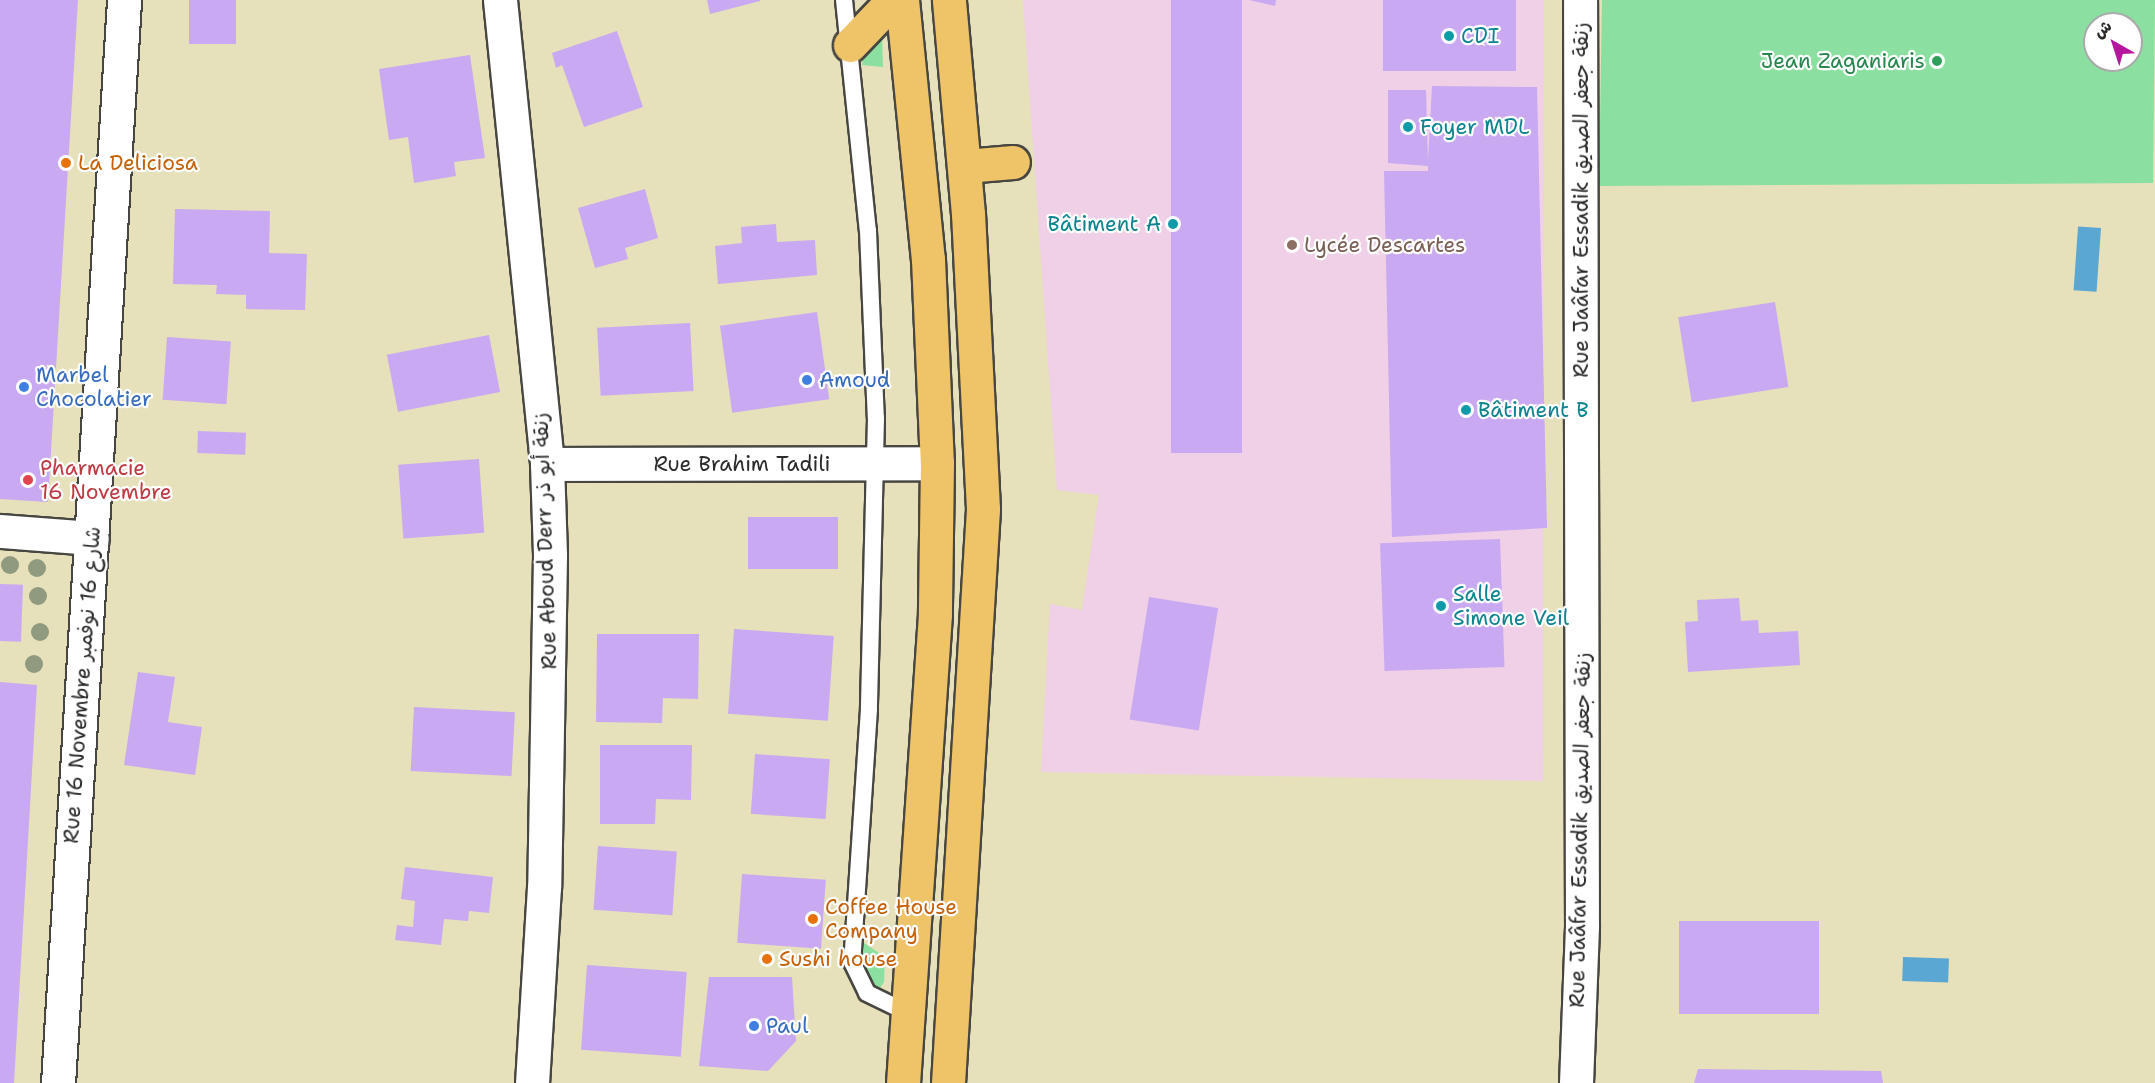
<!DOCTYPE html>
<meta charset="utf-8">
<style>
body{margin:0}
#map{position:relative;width:2155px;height:1083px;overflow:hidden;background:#e6e0bb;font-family:"Shantell Sans","Playpen Sans Arabic",sans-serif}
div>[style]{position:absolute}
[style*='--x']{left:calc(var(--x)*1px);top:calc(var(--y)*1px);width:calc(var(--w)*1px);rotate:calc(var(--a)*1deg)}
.built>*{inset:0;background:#efd0e6}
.green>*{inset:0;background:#8bdfa0}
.water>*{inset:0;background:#5ba7d4;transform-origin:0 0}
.building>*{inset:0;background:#c9a9f1;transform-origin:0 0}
.roads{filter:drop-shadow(2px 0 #474641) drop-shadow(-2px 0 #474641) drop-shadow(0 2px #474641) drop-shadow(0 -2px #474641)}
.service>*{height:16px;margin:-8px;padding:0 8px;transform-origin:8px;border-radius:8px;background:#fff}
.minor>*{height:33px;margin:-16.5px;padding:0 16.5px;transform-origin:16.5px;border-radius:16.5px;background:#fff}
.primary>*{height:33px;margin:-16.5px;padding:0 16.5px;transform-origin:16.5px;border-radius:16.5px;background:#efc469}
.trees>*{width:18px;height:18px;margin:-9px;border-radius:50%;background:#8f9a7f}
.dots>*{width:16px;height:16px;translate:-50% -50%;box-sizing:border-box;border:3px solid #fff;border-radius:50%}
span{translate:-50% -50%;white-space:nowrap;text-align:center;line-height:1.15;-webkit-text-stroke:4.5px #fff;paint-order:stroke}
.culture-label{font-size:21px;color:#0d838f}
.left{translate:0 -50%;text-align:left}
.right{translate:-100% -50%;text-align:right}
.leisure-label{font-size:21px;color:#27864d}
.food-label{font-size:21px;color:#c56008}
.street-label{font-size:21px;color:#2b2b2b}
.education-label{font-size:21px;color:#785e54}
.shop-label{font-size:21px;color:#366cbe}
.health-label{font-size:21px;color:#be3a42}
.north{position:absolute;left:2083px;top:12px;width:60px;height:60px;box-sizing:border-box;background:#fff;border:2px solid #aaa;border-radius:50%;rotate:321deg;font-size:16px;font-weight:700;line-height:24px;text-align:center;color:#2b2b2b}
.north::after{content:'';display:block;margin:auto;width:21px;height:27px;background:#b5179e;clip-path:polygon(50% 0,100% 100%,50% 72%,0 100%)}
</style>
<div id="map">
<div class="built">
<div style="clip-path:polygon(1023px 0,1544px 0,1543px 781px,1041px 772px,1050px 604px,1082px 610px,1099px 495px,1057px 490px)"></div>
</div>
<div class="green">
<div style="clip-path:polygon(evenodd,1602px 0,2155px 0,2153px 183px,1599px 186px,1602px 0,2095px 24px,2131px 24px,2131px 60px,2095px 60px,2095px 24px)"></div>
<div style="clip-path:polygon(882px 34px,883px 67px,862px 65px,867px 35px)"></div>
<div style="clip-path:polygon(864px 943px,885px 957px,884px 982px,880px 988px,873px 987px,861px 965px)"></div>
</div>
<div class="water">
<div style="left:2101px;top:228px;width:64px;height:23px;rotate:94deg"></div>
<div style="left:1903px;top:957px;width:46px;height:24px;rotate:2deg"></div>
</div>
<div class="building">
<div style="clip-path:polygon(0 0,78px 0,48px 502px,0 499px)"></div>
<div style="left:189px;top:0;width:47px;height:44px"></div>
<div style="clip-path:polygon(707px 0,760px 0,760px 1px,710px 14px)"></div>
<div style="left:1171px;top:0;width:71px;height:453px"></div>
<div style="clip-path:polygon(1249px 0,1276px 0,1275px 6px)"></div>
<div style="left:1383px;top:0;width:133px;height:71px"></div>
<div style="clip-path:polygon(617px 31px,643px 107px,584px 127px,562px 65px,556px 68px,552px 53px)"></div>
<div style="clip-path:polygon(470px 55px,485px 158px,454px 162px,456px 176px,414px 183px,408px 137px,389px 140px,379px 69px)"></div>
<div style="clip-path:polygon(1432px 86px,1537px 87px,1547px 528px,1392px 537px,1384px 171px,1428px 171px,1428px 166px,1388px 163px,1388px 90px,1426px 90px,1428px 161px)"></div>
<div style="clip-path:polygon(645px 189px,658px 238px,625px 248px,628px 259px,595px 268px,578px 208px)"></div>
<div style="clip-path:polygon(175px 209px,270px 211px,269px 253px,307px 254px,305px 310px,246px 309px,246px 295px,216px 294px,217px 285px,173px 284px)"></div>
<div style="clip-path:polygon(776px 224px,777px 242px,815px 240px,817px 275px,718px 284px,715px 246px,742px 243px,741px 227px)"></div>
<div style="left:1775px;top:302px;width:86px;height:98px;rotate:81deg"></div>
<div style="left:817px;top:312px;width:88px;height:98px;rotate:82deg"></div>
<div style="left:690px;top:323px;width:68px;height:93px;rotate:87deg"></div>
<div style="left:489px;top:335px;width:58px;height:104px;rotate:79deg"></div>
<div style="left:167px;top:337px;width:64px;height:63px;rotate:4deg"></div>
<div style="left:198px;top:431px;width:48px;height:22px;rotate:2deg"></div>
<div style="left:479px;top:459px;width:74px;height:81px;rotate:86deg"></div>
<div style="left:838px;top:517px;width:52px;height:90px;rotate:90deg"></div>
<div style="left:1500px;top:539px;width:128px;height:120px;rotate:88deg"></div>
<div style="left:0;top:584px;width:23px;height:57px;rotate:2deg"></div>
<div style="left:1149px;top:597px;width:70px;height:124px;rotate:9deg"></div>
<div style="clip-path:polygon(1739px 598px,1741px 621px,1758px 620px,1759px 633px,1798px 631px,1800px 665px,1688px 672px,1685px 622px,1698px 621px,1697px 600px)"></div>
<div style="left:734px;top:629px;width:100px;height:85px;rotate:4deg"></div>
<div style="clip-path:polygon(597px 634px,699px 634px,698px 699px,663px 698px,662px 723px,596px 722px)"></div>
<div style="clip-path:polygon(138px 672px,175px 677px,168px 722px,202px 727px,195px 775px,124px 765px)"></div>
<div style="clip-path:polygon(0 682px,37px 685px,14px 1083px,0 1083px)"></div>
<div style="left:414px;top:707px;width:101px;height:64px;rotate:3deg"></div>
<div style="clip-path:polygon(600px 745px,692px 745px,691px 800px,656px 799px,655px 824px,600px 824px)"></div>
<div style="left:755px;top:754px;width:75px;height:60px;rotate:4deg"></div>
<div style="left:598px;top:846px;width:79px;height:64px;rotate:4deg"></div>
<div style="clip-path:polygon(405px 867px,493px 877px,489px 913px,469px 911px,468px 921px,444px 919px,441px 945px,395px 940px,397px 925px,413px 927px,415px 901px,401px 899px)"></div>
<div style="left:742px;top:874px;width:84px;height:69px;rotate:4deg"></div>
<div style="left:1679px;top:921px;width:140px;height:93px"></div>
<div style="left:587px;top:965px;width:100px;height:85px;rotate:4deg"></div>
<div style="clip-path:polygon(709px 977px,792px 977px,796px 1041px,768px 1071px,699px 1066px)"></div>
<div style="clip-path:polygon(1698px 1069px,1881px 1071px,1883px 1083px,1694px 1083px)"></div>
</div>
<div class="roads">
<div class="service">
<div style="--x:844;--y:0;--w:232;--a:84.1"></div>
<div style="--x:868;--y:231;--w:187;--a:87.6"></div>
<div style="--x:876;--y:418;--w:291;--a:91.4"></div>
<div style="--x:869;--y:709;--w:254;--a:93.8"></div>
<div style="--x:852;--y:962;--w:34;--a:64"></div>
<div style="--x:867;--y:993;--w:46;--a:26"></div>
</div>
<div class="minor">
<div style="--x:500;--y:0;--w:466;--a:84.2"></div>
<div style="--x:547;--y:464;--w:92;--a:88.1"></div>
<div style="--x:550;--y:556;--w:331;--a:91"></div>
<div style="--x:544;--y:887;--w:196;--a:93.5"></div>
<div style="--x:547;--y:464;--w:390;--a:-0.1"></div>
<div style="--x:0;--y:531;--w:92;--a:4.4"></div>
<div style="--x:58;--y:1083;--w:1085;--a:-86.51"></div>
<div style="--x:1576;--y:1083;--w:158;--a:-87.8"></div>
<div style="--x:1582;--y:925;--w:925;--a:-90.12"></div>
</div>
<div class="primary">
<div style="--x:902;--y:0;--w:260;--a:84.3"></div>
<div style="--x:928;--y:259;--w:204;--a:87.5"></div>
<div style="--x:937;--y:463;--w:151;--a:90.8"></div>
<div style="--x:935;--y:614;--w:470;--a:93.9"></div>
<div style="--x:850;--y:45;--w:62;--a:-46.3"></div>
<div style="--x:965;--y:166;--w:48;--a:-4.8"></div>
<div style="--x:948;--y:1083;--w:575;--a:-86.51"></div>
<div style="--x:983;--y:509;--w:295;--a:-92.9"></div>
<div style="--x:968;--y:214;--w:215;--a:-95.1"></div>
</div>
</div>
<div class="trees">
<div style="left:10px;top:565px"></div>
<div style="left:37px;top:568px"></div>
<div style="left:38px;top:596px"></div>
<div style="left:40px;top:632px"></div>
<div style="left:34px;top:664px"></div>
</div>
<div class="dots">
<div style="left:1449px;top:36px;background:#0f9aa8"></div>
<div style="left:1937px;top:61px;background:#2e9e5b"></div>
<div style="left:1408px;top:127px;background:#0f9aa8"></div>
<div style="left:66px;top:163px;background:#e8710a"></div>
<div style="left:1173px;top:224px;background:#0f9aa8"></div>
<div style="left:1292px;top:245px;background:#8d6e63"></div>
<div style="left:807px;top:380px;background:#3f7fe0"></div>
<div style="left:24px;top:387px;background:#3f7fe0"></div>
<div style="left:1466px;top:410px;background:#0f9aa8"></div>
<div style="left:28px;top:480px;background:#e0444e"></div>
<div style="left:1441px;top:606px;background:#0f9aa8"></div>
<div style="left:813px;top:919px;background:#e8710a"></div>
<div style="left:767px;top:959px;background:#e8710a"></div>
<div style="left:754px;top:1026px;background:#3f7fe0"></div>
</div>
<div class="culture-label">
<span class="left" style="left:1461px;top:36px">CDI</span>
<span class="left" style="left:1420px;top:127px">Foyer MDL</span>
<span class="right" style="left:1161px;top:224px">Bâtiment A</span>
<span class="left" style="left:1478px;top:410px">Bâtiment B</span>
<span class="left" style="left:1453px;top:606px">Salle<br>Simone Veil</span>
</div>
<div class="leisure-label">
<span class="right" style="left:1925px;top:61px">Jean Zaganiaris</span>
</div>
<div class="food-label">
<span class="left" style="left:78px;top:163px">La Deliciosa</span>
<span class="left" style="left:825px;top:919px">Coffee House<br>Company</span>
<span class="left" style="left:779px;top:959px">Sushi house</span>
</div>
<div class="street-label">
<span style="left:1581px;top:200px;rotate:-90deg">Rue Jaâfar Essadik زنقة جعفر الصديق</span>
<span style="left:742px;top:464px">Rue Brahim Tadili</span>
<span style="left:545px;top:541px;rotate:-92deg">Rue Aboud Derr زنقة أبو ذر</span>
<span style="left:82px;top:685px;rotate:-86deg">Rue 16 Novembre شارع 16 نوفمبر</span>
<span style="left:1580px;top:830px;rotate:-89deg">Rue Jaâfar Essadik زنقة جعفر الصديق</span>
</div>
<div class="education-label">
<span class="left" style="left:1304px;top:245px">Lycée Descartes</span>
</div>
<div class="shop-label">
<span class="left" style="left:36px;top:387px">Marbel<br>Chocolatier</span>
<span class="left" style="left:819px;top:380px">Amoud</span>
<span class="left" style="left:766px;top:1026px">Paul</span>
</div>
<div class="health-label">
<span class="left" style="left:40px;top:480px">Pharmacie<br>16 Novembre</span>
</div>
<div class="north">ش</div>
</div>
